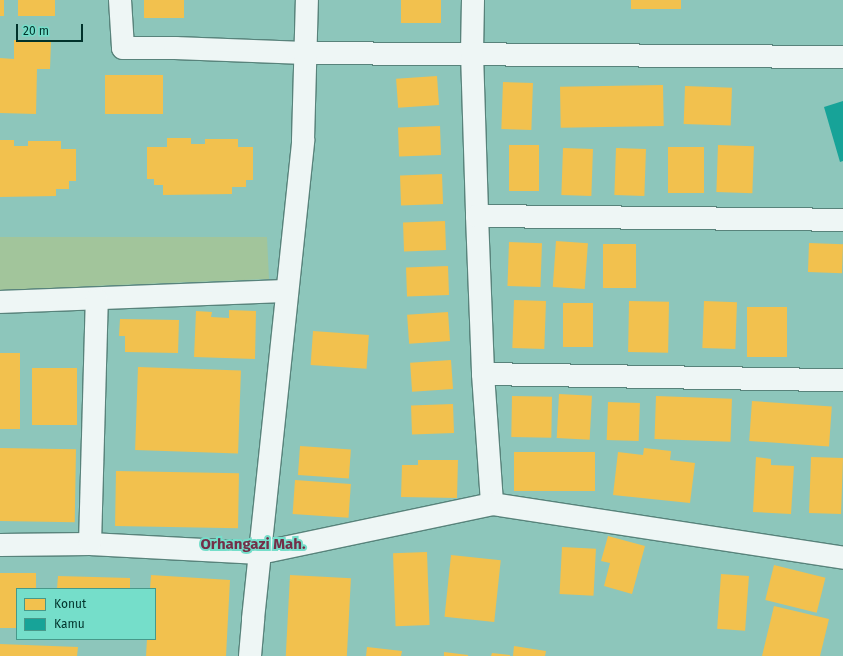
<!DOCTYPE html>
<style>
body{margin:0}
#map{position:relative;width:843px;height:656px;overflow:hidden;background:#8dc6bb;font-family:"Fira Sans",sans-serif}
div>[style]{position:absolute}
[style*='--x']{left:calc(var(--x)*1px);top:calc(var(--y)*1px);width:calc(var(--w)*1px);rotate:calc(var(--a)*1deg)}
.green>*{inset:0;background:#a2c59b}
.homes>*{inset:0;background:#f2c14e;transform-origin:0 0}
.public>*{inset:0;background:#17a398}
.roads{filter:drop-shadow(1px 0 #58837b) drop-shadow(-1px 0 #58837b) drop-shadow(0 1px #58837b) drop-shadow(0 -1px #58837b)}
.minor>*{height:22px;margin:-11px;padding:0 11px;transform-origin:11px;border-radius:11px;background:#eef6f5}
span{translate:-50% -50%;white-space:nowrap;text-align:center;line-height:1.15;-webkit-text-stroke:4px #75deca;paint-order:stroke}
.district-label{font-size:15px;color:#732f48;font-weight:700}
.legend{position:absolute;left:16px;top:588px;width:140px;height:52px;box-sizing:border-box;background:#75deca;border:1px solid #47998a;margin:0;padding:5px 7px;list-style:none;font-size:12px;color:#01322b}
.legend li{display:flex;align-items:center;gap:8px;height:20px}
.legend b{width:20px;border:1px solid #47998a}
.scale{position:absolute;left:16px;top:24px;width:67px;height:18px;box-sizing:border-box;border:2px solid #01322b;border-top:0;padding-left:5px;font-size:12px;line-height:14px;white-space:nowrap;color:#01322b;-webkit-text-stroke:3px #75deca;paint-order:stroke}
</style>
<div id="map">
<div class="green">
<div style="clip-path:polygon(0 237px,267px 237px,269px 279px,94px 286px,0 292px)"></div>
</div>
<div class="homes">
<div style="left:0;top:0;width:4px;height:16px"></div>
<div style="left:18px;top:0;width:37px;height:16px"></div>
<div style="left:144px;top:0;width:40px;height:18px"></div>
<div style="left:401px;top:0;width:40px;height:23px"></div>
<div style="left:631px;top:0;width:50px;height:9px"></div>
<div style="clip-path:polygon(14px 40px,51px 41px,50px 69px,37px 69px,36px 114px,0 113px,0 58px,14px 59px)"></div>
<div style="left:105px;top:75px;width:58px;height:39px"></div>
<div style="left:437px;top:76px;width:29px;height:41px;rotate:86deg"></div>
<div style="left:503px;top:82px;width:30px;height:47px;rotate:2deg"></div>
<div style="left:663px;top:85px;width:41px;height:103px;rotate:89deg"></div>
<div style="left:685px;top:86px;width:47px;height:38px;rotate:2deg"></div>
<div style="left:440px;top:126px;width:29px;height:42px;rotate:88deg"></div>
<div style="clip-path:polygon(167px 138px,191px 138px,191px 144px,205px 144px,205px 139px,238px 139px,238px 147px,253px 147px,253px 180px,246px 180px,246px 187px,232px 187px,232px 194px,163px 195px,163px 185px,154px 185px,154px 179px,147px 179px,147px 147px,167px 147px)"></div>
<div style="clip-path:polygon(0 140px,14px 140px,14px 146px,28px 146px,28px 141px,61px 141px,61px 149px,76px 149px,76px 181px,69px 181px,69px 189px,56px 189px,56px 196px,0 197px)"></div>
<div style="left:509px;top:145px;width:30px;height:46px"></div>
<div style="left:718px;top:145px;width:36px;height:47px;rotate:2deg"></div>
<div style="left:668px;top:147px;width:36px;height:46px"></div>
<div style="left:563px;top:148px;width:30px;height:47px;rotate:2deg"></div>
<div style="left:616px;top:148px;width:30px;height:47px;rotate:2deg"></div>
<div style="left:442px;top:174px;width:30px;height:42px;rotate:88deg"></div>
<div style="left:445px;top:221px;width:29px;height:42px;rotate:88deg"></div>
<div style="left:556px;top:241px;width:32px;height:46px;rotate:4deg"></div>
<div style="left:509px;top:242px;width:33px;height:44px;rotate:2deg"></div>
<div style="left:809px;top:243px;width:34px;height:29px;rotate:2deg"></div>
<div style="left:603px;top:244px;width:33px;height:44px"></div>
<div style="left:448px;top:266px;width:29px;height:42px;rotate:88deg"></div>
<div style="left:514px;top:300px;width:32px;height:48px;rotate:2deg"></div>
<div style="left:629px;top:301px;width:40px;height:51px;rotate:1deg"></div>
<div style="left:704px;top:301px;width:33px;height:47px;rotate:2deg"></div>
<div style="left:563px;top:303px;width:30px;height:44px"></div>
<div style="left:747px;top:307px;width:40px;height:50px"></div>
<div style="clip-path:polygon(229px 310px,256px 311px,255px 359px,194px 357px,196px 311px,212px 312px,211px 317px,229px 318px)"></div>
<div style="left:448px;top:312px;width:29px;height:41px;rotate:86deg"></div>
<div style="clip-path:polygon(120px 319px,179px 320px,178px 353px,125px 352px,125px 336px,119px 336px)"></div>
<div style="left:313px;top:331px;width:56px;height:34px;rotate:4deg"></div>
<div style="left:0;top:353px;width:20px;height:76px"></div>
<div style="left:451px;top:360px;width:29px;height:41px;rotate:86deg"></div>
<div style="left:138px;top:367px;width:103px;height:83px;rotate:2deg"></div>
<div style="left:32px;top:368px;width:45px;height:57px"></div>
<div style="left:559px;top:394px;width:33px;height:44px;rotate:3deg"></div>
<div style="left:512px;top:396px;width:40px;height:41px;rotate:1deg"></div>
<div style="left:656px;top:396px;width:76px;height:43px;rotate:2deg"></div>
<div style="left:752px;top:401px;width:80px;height:40px;rotate:4deg"></div>
<div style="left:608px;top:402px;width:32px;height:38px;rotate:2deg"></div>
<div style="left:453px;top:404px;width:29px;height:42px;rotate:88deg"></div>
<div style="left:300px;top:446px;width:51px;height:29px;rotate:4deg"></div>
<div style="left:0;top:448px;width:76px;height:73px;rotate:1deg"></div>
<div style="clip-path:polygon(644px 448px,671px 451px,670px 460px,695px 463px,690px 503px,613px 495px,618px 452px,643px 455px)"></div>
<div style="left:595px;top:452px;width:39px;height:81px;rotate:90deg"></div>
<div style="clip-path:polygon(756px 457px,771px 459px,771px 465px,794px 466px,791px 514px,753px 512px)"></div>
<div style="left:811px;top:457px;width:32px;height:56px;rotate:2deg"></div>
<div style="clip-path:polygon(418px 460px,458px 460px,457px 498px,401px 497px,402px 465px,418px 465px)"></div>
<div style="left:116px;top:471px;width:123px;height:55px;rotate:1deg"></div>
<div style="left:295px;top:480px;width:56px;height:34px;rotate:4deg"></div>
<div style="clip-path:polygon(608px 536px,645px 546px,632px 594px,604px 586px,610px 563px,601px 561px)"></div>
<div style="left:562px;top:547px;width:34px;height:47px;rotate:3deg"></div>
<div style="left:427px;top:552px;width:73px;height:34px;rotate:88deg"></div>
<div style="left:451px;top:555px;width:50px;height:62px;rotate:6deg"></div>
<div style="left:774px;top:565px;width:53px;height:36px;rotate:14deg"></div>
<div style="clip-path:polygon(0 573px,36px 573px,36px 589px,17px 589px,17px 628px,0 628px)"></div>
<div style="left:721px;top:574px;width:28px;height:55px;rotate:4deg"></div>
<div style="clip-path:polygon(151px 575px,230px 580px,226px 656px,146px 656px,147px 639px,155px 639px,155px 589px,150px 589px)"></div>
<div style="left:290px;top:575px;width:61px;height:81px;rotate:3deg"></div>
<div style="clip-path:polygon(58px 576px,130px 578px,130px 589px,57px 589px)"></div>
<div style="clip-path:polygon(774px 606px,829px 619px,820px 656px,762px 656px)"></div>
<div style="clip-path:polygon(0 644px,78px 647px,77px 656px,0 656px)"></div>
<div style="clip-path:polygon(514px 646px,546px 651px,545px 656px,513px 656px)"></div>
<div style="clip-path:polygon(367px 647px,402px 651px,401px 656px,366px 656px)"></div>
<div style="clip-path:polygon(444px 652px,468px 655px,468px 656px,444px 656px)"></div>
<div style="clip-path:polygon(492px 653px,510px 655px,510px 656px,491px 656px)"></div>
</div>
<div class="public">
<div style="clip-path:polygon(843px 101px,843px 161px,840px 162px,824px 107px)"></div>
</div>
<div class="roads">
<div class="minor">
<div style="--x:120;--y:0;--w:48;--a:86.4"></div>
<div style="--x:123;--y:48;--w:52;--a:0"></div>
<div style="--x:175;--y:48;--w:130;--a:2.2"></div>
<div style="--x:305;--y:53;--w:538;--a:0.43"></div>
<div style="--x:473;--y:0;--w:53;--a:91.1"></div>
<div style="--x:472;--y:53;--w:163;--a:88.2"></div>
<div style="--x:477;--y:216;--w:158;--a:87.8"></div>
<div style="--x:483;--y:374;--w:130;--a:86"></div>
<div style="--x:477;--y:216;--w:366;--a:0.6"></div>
<div style="--x:0;--y:302;--w:287;--a:-2.2"></div>
<div style="--x:483;--y:374;--w:360;--a:1"></div>
<div style="--x:90;--y:544;--w:170;--a:3"></div>
<div style="--x:260;--y:553;--w:237;--a:-11.9"></div>
<div style="--x:492;--y:504;--w:355;--a:8.7"></div>
<div style="--x:0;--y:545;--w:90;--a:-0.6"></div>
<div style="--x:90;--y:544;--w:244;--a:-88.4"></div>
<div style="--x:250;--y:656;--w:37;--a:-85"></div>
<div style="--x:253;--y:619;--w:482;--a:-84"></div>
<div style="--x:303;--y:140;--w:140;--a:-88.4"></div>
</div>
</div>
<div class="district-label">
<span style="left:253px;top:545px">Orhangazi Mah.</span>
</div>
<ul class="legend">
<li><b style="height:11px;background:#f2c14e"></b>Konut</li>
<li><b style="height:11px;background:#17a398"></b>Kamu</li>
</ul>
<div class="scale">20 m</div>
</div>
